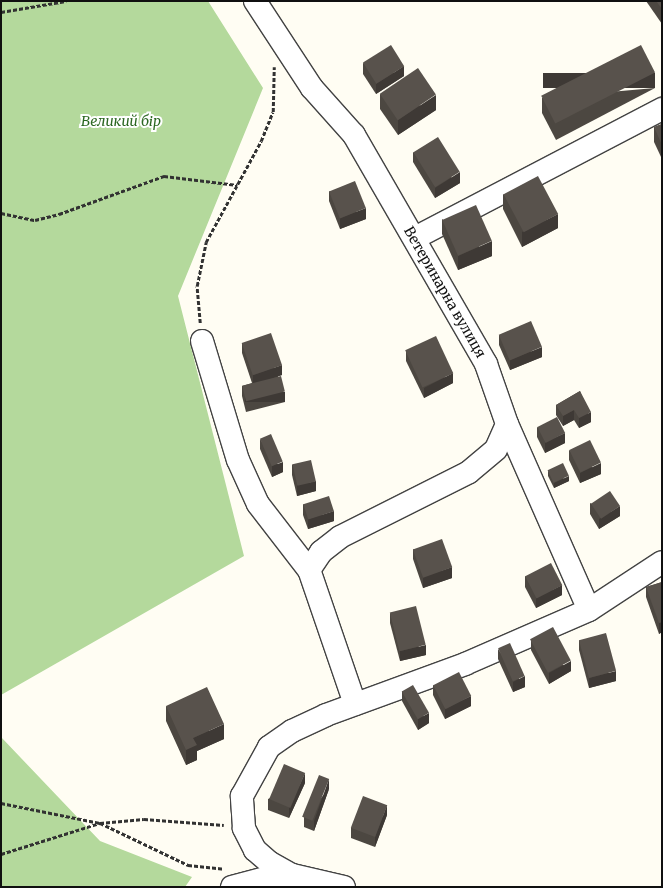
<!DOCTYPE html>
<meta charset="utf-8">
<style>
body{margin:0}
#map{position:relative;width:663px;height:888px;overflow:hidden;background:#fffdf3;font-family:Merriweather,serif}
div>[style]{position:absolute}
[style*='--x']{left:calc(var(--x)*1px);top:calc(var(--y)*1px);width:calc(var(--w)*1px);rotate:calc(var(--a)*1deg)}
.forest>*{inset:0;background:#b4d99c}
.path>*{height:2.5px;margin-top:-1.25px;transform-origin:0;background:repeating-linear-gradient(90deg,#323232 0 4px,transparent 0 6px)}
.roads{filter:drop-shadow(1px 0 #434343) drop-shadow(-1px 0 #434343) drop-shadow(0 1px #434343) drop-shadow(0 -1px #434343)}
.minor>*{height:22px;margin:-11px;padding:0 11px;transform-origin:11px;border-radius:11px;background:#fff}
.wall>*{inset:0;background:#4c4741}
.shaded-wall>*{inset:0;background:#3e3935;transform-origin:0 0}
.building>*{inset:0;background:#58524c;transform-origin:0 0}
span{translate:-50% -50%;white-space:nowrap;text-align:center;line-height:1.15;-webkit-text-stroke:4px #fff;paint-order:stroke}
.park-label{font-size:14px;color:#2b6721;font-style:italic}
.street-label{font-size:14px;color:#101010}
.frame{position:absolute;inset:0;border:2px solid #101010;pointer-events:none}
</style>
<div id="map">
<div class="forest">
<div style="clip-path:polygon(1px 1px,208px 1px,263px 88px,178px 296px,244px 556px,1px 695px)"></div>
<div style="clip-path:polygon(1px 737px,100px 841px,192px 877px,185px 887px,1px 887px)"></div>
</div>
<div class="path">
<div style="--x:1;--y:12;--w:66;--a:-9.6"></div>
<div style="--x:1;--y:213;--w:35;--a:12"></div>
<div style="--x:35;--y:220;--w:25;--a:-14"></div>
<div style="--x:59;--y:214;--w:112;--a:-19.9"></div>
<div style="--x:164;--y:176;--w:74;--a:7"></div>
<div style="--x:200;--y:323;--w:37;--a:-95"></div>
<div style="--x:197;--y:286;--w:45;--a:-78.4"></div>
<div style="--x:206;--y:242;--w:115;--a:-61.4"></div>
<div style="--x:261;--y:141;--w:31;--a:-68"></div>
<div style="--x:273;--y:112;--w:45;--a:-88.7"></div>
<div style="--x:1;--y:803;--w:101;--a:11.4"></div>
<div style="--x:100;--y:823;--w:44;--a:-5.2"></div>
<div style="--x:144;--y:819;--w:80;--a:4.3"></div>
<div style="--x:1;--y:854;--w:104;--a:-17.4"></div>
<div style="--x:100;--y:823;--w:98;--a:25.5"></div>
<div style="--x:188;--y:865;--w:36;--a:6"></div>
</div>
<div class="roads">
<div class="minor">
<div style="--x:255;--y:1;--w:104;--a:56.8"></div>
<div style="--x:312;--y:88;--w:63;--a:48.2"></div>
<div style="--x:354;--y:135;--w:264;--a:60"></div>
<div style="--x:486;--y:364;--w:64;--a:70.7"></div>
<div style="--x:507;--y:424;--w:203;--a:66.2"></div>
<div style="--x:415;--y:238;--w:279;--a:-27.6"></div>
<div style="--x:202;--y:341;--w:124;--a:73.2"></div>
<div style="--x:238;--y:460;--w:48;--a:65.6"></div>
<div style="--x:258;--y:504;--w:83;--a:52.3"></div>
<div style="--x:355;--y:704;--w:142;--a:-108.9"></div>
<div style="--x:309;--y:570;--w:22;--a:-56"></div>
<div style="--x:321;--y:552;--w:24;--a:-38"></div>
<div style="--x:340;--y:537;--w:144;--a:-26.7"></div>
<div style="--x:469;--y:472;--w:35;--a:-40"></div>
<div style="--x:496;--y:449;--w:27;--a:-66"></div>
<div style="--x:232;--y:887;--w:42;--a:-15"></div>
<div style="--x:273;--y:876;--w:19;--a:-3"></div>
<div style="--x:344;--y:887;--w:53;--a:-167"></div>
<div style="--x:292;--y:875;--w:25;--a:-151"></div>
<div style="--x:270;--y:863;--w:20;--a:-139"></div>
<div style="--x:255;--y:850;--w:25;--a:-117"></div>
<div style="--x:244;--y:828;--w:32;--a:-94"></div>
<div style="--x:242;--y:796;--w:56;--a:-61.1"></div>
<div style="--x:269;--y:747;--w:28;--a:-35"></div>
<div style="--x:292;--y:731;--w:38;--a:-25"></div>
<div style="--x:326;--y:715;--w:148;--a:-20.1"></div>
<div style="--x:465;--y:664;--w:135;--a:-23.5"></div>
<div style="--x:589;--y:610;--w:87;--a:-33.3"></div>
</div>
</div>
<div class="wall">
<div style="clip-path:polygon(646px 1px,662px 1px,662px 24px)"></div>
<div style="clip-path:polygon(363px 63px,404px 76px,376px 94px,363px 74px)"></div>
<div style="clip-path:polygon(655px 88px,556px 140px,542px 113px,542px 98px)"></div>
<div style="clip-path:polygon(380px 94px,436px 110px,398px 135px,380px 109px)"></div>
<div style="clip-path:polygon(662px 124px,662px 159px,654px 142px,654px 127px)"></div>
<div style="clip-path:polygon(413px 152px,460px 183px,435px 198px,413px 162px)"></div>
<div style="clip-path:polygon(329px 191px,366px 219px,340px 229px,329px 201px)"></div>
<div style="clip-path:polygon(503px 194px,558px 228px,522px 247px,503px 209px)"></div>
<div style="clip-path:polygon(442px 219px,492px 256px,458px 270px,442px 234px)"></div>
<div style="clip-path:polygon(499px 335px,542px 357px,510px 370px,499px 345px)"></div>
<div style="clip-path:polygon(242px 343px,282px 375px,278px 376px,285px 402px,246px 412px,242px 396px,242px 386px,252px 383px,242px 353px)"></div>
<div style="clip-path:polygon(406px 351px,453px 383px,424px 398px,406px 361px)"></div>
<div style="clip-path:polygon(580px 391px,591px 422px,579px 428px,574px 420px,563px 426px,556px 415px,556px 405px)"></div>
<div style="clip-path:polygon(537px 427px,565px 443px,545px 453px,537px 437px)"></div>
<div style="clip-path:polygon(260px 439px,283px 472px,272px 477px,260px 449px)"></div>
<div style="clip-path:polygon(569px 450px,601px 474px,580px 483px,569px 460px)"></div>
<div style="clip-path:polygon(292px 464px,316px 491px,297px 496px,292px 475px)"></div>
<div style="clip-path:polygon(548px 471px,569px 481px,554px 488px,548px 476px)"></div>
<div style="clip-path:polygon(590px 503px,620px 516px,599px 529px,590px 514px)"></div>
<div style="clip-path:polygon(303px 504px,334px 521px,308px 529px,303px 515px)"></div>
<div style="clip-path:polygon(413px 549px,452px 578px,423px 588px,413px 559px)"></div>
<div style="clip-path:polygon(525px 576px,562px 595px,536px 608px,525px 587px)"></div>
<div style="clip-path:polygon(662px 582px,662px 632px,659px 634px,646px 597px,646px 587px)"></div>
<div style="clip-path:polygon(390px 613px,426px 655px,400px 661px,390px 623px)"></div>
<div style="clip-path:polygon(531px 640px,571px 671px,549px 684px,531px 650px)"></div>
<div style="clip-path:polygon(579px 640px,616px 681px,589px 688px,579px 650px)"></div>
<div style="clip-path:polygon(498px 649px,525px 687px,513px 692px,498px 659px)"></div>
<div style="clip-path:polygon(433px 685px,471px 706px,445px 719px,433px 695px)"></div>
<div style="clip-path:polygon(402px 691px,429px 723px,418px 730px,402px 701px)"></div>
<div style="clip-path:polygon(166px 706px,224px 739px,197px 751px,197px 760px,186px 765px,166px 721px)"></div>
<div style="clip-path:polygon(305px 783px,289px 818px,268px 810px,268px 799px)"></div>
<div style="clip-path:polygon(329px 789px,314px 831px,304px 827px,304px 817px)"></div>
<div style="clip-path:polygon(387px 815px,375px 847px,351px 838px,351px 828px)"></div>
</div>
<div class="shaded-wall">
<div style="clip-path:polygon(404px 66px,404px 76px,376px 94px,376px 84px)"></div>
<div style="left:655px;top:73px;width:15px;height:112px;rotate:90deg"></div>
<div style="clip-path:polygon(436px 95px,436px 110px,398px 135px,398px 120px)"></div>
<div style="clip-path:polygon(460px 172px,460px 183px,435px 198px,435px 188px)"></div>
<div style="clip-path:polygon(366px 208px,366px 219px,340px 229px,340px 218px)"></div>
<div style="clip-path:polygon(558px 214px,558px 228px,522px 247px,522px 232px)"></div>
<div style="clip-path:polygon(492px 241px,492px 256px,458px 270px,458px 256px)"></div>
<div style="clip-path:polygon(542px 347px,542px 357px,510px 370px,510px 360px)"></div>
<div style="clip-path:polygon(282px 365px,282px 375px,253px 385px,253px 375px)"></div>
<div style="clip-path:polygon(453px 373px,453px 383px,424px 398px,424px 388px)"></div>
<div style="left:285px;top:392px;width:10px;height:40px;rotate:90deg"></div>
<div style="clip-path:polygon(574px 410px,574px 420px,563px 426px,563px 416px)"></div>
<div style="clip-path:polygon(591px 412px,591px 422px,579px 428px,579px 418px)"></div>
<div style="clip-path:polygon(565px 433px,565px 443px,545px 453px,545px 442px)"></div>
<div style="clip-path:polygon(283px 462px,283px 472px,272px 477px,272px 466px)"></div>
<div style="clip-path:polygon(601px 463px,601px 474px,580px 483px,580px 473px)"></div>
<div style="clip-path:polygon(569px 476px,569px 481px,554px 488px,554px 483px)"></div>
<div style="clip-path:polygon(316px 481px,316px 491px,297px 496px,297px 485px)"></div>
<div style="clip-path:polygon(620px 506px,620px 516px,599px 529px,599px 519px)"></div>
<div style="clip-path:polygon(334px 511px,334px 521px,308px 529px,308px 519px)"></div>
<div style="clip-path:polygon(452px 567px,452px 578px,423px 588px,423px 577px)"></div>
<div style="clip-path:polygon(562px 585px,562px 595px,536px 608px,536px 598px)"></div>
<div style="clip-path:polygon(662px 622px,662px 632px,659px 634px,659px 623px)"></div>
<div style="clip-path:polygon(426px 645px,426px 655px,400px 661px,400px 651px)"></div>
<div style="clip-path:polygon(571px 661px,571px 671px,549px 684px,549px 673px)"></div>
<div style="clip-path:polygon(616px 671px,616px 681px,589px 688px,589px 678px)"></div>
<div style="clip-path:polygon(525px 676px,525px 687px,513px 692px,513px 682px)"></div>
<div style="clip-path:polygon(471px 696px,471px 706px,445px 719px,445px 708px)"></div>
<div style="clip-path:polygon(429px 713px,429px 723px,418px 730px,418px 719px)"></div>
<div style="clip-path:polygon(224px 724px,224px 739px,197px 751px,197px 760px,186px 765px,186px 750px,193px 738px)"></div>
<div style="clip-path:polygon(305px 773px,305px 783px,289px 818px,289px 808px)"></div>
<div style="clip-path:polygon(329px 779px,329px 789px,314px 831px,314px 821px)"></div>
<div style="clip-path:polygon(387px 805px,387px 815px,375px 847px,375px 837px)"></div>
</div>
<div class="building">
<div style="clip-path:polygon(656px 1px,662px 1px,662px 9px)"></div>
<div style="left:391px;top:45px;width:25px;height:33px;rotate:58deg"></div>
<div style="left:641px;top:45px;width:31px;height:112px;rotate:63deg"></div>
<div style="left:418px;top:68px;width:32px;height:46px;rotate:56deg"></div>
<div style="clip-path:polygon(662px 124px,662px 145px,654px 127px)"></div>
<div style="left:438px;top:137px;width:41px;height:29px;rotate:58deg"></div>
<div style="left:538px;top:176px;width:43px;height:39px;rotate:62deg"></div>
<div style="left:355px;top:181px;width:29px;height:28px;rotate:68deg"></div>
<div style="left:476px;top:205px;width:39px;height:37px;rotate:66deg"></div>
<div style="left:531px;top:321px;width:28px;height:35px;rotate:67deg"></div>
<div style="left:271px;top:333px;width:34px;height:31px;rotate:71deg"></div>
<div style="left:436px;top:336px;width:41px;height:34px;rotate:65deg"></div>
<div style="left:281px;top:376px;width:16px;height:40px;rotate:76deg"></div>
<div style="clip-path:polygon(580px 391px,591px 412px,579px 418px,574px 410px,563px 416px,556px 405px)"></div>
<div style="left:557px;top:417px;width:18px;height:22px;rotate:63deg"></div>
<div style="left:271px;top:434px;width:30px;height:12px;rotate:67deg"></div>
<div style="left:590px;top:440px;width:25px;height:23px;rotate:64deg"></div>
<div style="left:311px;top:460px;width:22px;height:19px;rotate:77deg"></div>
<div style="left:563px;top:463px;width:14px;height:17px;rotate:65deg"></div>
<div style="left:610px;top:491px;width:18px;height:23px;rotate:56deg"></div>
<div style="left:329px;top:496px;width:16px;height:27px;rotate:72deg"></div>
<div style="left:442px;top:539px;width:30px;height:31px;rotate:70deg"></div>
<div style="left:551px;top:563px;width:25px;height:29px;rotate:63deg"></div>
<div style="clip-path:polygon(662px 582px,662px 622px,659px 623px,646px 587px)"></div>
<div style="left:416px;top:606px;width:40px;height:27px;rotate:76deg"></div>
<div style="left:553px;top:627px;width:38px;height:26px;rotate:62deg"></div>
<div style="left:606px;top:633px;width:39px;height:28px;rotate:75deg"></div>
<div style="left:510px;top:643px;width:36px;height:13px;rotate:66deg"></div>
<div style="left:459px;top:672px;width:27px;height:29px;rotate:63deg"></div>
<div style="left:413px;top:685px;width:32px;height:13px;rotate:60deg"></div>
<div style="clip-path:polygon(207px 687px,224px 724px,193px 738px,197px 745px,186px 750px,166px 706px)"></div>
<div style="left:284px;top:764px;width:23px;height:38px;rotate:23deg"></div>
<div style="left:319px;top:775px;width:11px;height:45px;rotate:22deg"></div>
<div style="left:363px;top:796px;width:26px;height:34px;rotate:21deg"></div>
</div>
<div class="park-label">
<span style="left:121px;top:121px">Великий бір</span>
</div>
<div class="street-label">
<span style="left:445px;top:292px;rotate:60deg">Ветеринарна вулиця</span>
</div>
<div class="frame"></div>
</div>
